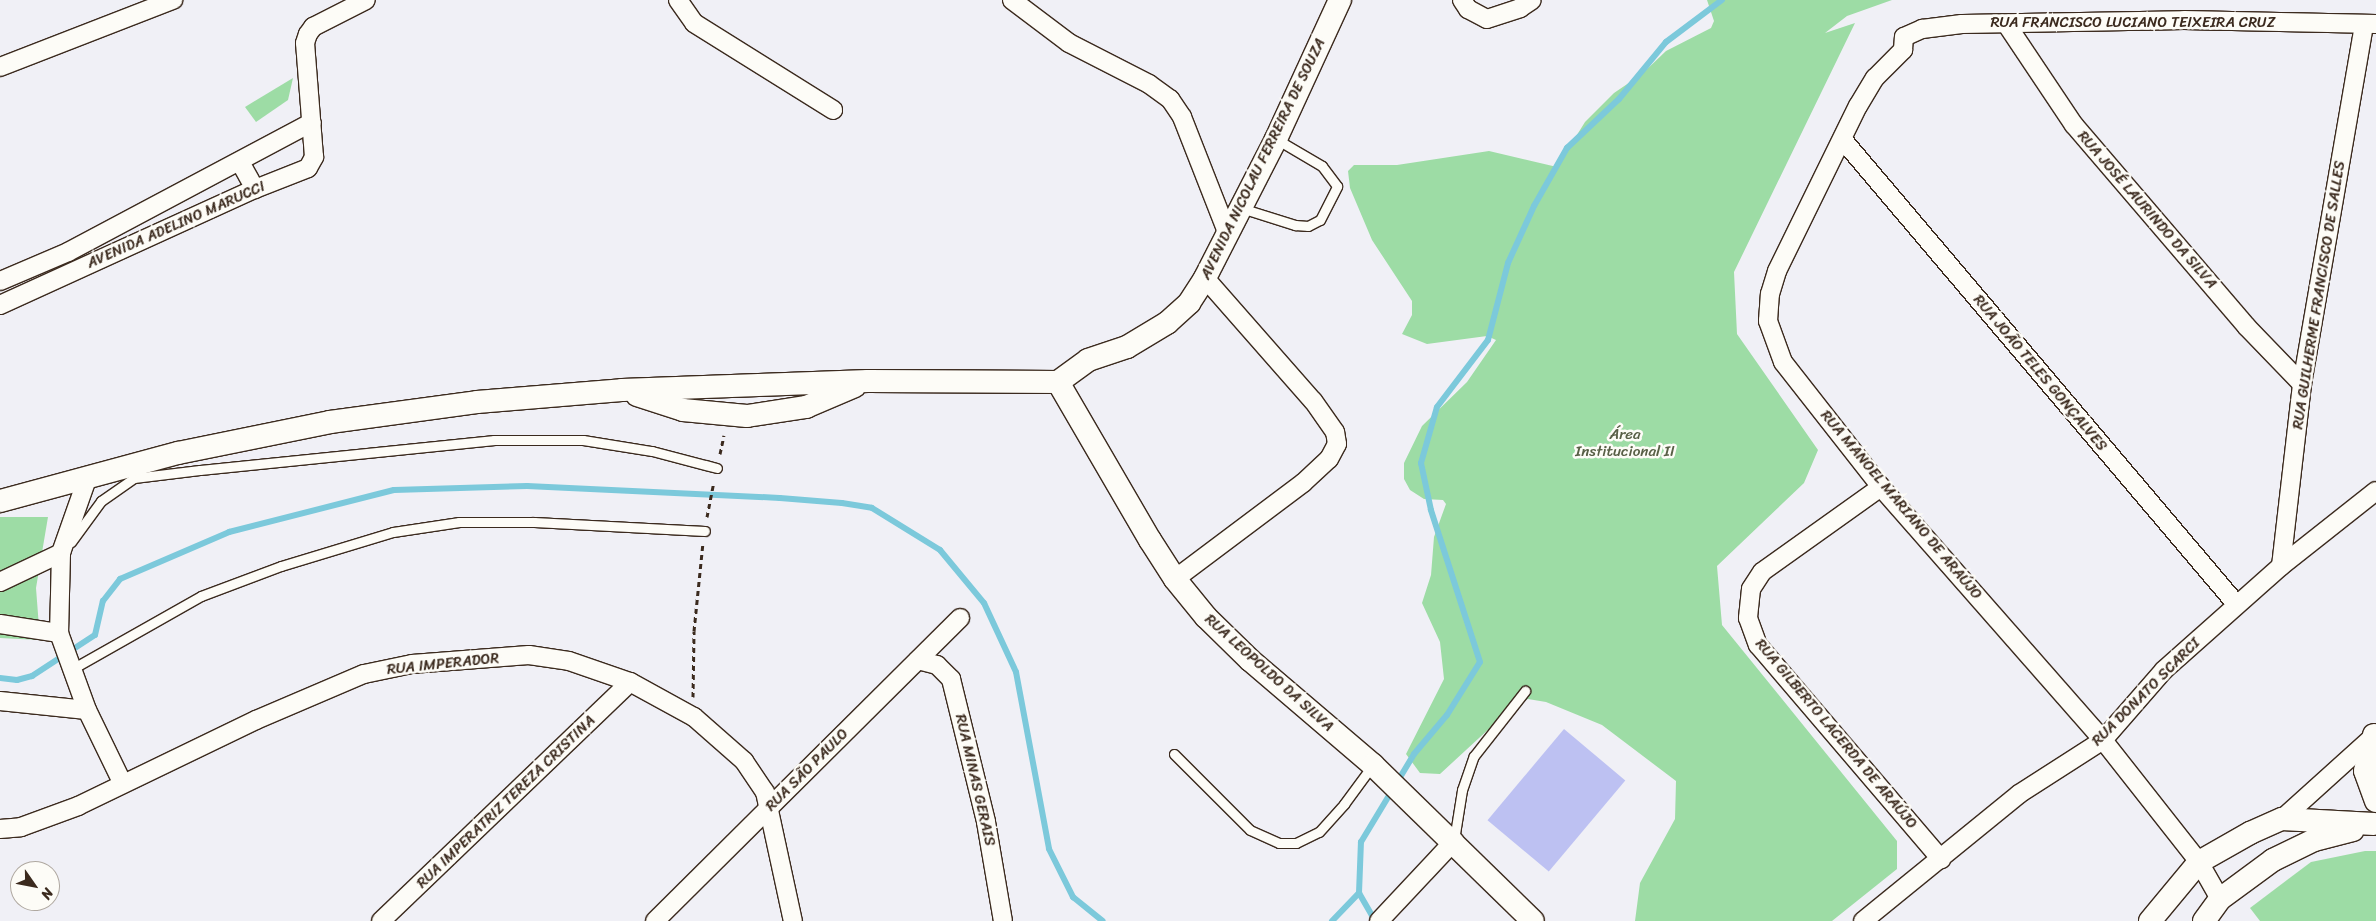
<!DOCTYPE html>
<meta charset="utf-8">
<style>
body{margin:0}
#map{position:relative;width:2376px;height:921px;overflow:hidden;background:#f0f0f6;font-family:Sriracha,sans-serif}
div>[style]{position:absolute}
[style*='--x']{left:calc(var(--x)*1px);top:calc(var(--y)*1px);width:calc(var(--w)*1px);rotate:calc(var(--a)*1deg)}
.green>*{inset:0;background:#9ddca5}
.stream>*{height:6px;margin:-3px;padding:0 3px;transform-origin:3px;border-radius:3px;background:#7cc9db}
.building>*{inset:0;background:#bdc1f2;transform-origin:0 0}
.path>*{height:3px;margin-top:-1.5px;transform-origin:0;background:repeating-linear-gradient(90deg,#3b2a1e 0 5px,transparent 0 9px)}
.roads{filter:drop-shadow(1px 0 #3b2a1e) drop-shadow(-1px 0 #3b2a1e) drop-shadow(0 1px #3b2a1e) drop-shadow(0 -1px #3b2a1e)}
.service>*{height:9px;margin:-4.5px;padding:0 4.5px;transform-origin:4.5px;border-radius:4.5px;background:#fdfcf7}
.minor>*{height:18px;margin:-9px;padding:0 9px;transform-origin:9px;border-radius:9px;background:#fdfcf7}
.tertiary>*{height:22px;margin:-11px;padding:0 11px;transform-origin:11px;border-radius:11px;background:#fdfcf7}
span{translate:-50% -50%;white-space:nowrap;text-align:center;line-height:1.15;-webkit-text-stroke:5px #fdfcf7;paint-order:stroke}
.street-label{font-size:15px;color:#3b2a1e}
.park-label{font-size:15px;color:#585f46}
.north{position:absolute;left:10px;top:861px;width:50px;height:50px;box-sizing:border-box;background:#fdfcf7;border:1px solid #afa8a0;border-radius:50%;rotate:123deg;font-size:14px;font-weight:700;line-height:20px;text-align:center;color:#3b2a1e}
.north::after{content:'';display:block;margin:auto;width:18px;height:22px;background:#3b2a1e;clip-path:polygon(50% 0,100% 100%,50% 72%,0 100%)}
</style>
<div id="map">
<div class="green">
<div style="clip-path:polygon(1707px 0,1892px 0,1847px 16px,1825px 33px,1855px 23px,1734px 272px,1737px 334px,1818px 450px,1804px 483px,1717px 566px,1722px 625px,1897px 841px,1897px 869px,1832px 921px,1635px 921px,1640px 883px,1675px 819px,1676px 781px,1602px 725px,1546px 702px,1528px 699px,1517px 703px,1440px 774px,1420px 773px,1406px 754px,1444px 679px,1440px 642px,1422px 603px,1431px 575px,1434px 537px,1446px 504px,1443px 500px,1424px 499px,1410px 490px,1404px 479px,1404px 463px,1422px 426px,1467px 382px,1496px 340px,1487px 336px,1427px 344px,1402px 334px,1412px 315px,1412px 301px,1372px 240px,1350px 188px,1348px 171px,1354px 165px,1397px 165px,1489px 151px,1557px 167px,1585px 122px,1614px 93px,1642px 74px,1666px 51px,1711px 28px,1714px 21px)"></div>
<div style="clip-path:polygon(293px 78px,288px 100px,256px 122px,245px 107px)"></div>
<div style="clip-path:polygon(0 517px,48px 517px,36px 588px,40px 640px,0 638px)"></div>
<div style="clip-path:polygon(2365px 851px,2376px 851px,2376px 921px,2260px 921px,2250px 908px,2311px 862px)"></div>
</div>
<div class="stream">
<div style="--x:0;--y:678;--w:17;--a:7"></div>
<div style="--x:17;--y:680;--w:16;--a:-15"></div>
<div style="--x:32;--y:676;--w:75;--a:-33.1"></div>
<div style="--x:95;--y:635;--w:35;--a:-77"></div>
<div style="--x:103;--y:601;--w:28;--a:-52"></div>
<div style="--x:120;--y:579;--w:119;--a:-23.3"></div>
<div style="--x:229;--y:532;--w:170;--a:-14.3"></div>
<div style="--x:394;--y:490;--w:133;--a:-1.7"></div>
<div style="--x:527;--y:486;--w:253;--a:2.7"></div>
<div style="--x:780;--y:498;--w:62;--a:4.6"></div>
<div style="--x:842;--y:503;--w:30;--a:9"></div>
<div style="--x:872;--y:508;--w:80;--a:31.7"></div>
<div style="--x:940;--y:550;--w:69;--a:50.3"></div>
<div style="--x:984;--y:603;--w:76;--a:65.1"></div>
<div style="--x:1016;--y:672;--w:180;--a:79.4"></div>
<div style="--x:1049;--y:849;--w:54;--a:63.4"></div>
<div style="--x:1073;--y:897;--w:38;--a:39"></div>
<div style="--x:1359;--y:893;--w:32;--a:60"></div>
<div style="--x:1332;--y:921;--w:39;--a:-46"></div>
<div style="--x:1359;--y:893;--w:51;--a:-87.8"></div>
<div style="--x:1361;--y:842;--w:103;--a:-58.9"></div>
<div style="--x:1414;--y:754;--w:51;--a:-49.8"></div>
<div style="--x:1447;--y:715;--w:62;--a:-58.1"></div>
<div style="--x:1480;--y:662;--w:160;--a:-107.9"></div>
<div style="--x:1431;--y:510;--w:48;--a:-102"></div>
<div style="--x:1421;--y:463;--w:58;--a:-74.1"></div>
<div style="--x:1437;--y:407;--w:84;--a:-52.7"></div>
<div style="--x:1488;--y:340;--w:80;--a:-75.4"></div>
<div style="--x:1508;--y:263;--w:63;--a:-65.5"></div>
<div style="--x:1534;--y:206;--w:67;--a:-60.4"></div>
<div style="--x:1567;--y:148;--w:71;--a:-43.3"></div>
<div style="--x:1619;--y:99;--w:74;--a:-50.5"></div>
<div style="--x:1666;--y:42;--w:70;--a:-36.9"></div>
</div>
<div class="building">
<div style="left:1564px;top:729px;width:80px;height:119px;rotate:40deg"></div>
</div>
<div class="path">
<div style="--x:720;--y:454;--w:19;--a:-78"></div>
<div style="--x:707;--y:517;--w:36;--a:-79"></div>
<div style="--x:693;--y:697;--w:66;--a:-89.1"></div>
<div style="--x:694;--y:631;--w:88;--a:-84.2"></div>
</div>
<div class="roads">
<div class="service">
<div style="--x:1241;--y:208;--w:57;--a:17.5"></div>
<div style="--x:1295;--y:225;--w:13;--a:4"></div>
<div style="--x:1308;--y:226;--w:13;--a:-27"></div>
<div style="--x:1320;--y:220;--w:38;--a:-63"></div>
<div style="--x:1337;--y:186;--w:25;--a:-127"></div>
<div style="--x:1322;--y:166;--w:53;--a:-149.6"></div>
<div style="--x:71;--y:542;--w:51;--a:-53.8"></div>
<div style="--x:101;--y:501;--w:40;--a:-34.9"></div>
<div style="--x:134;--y:478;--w:66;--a:-6.9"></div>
<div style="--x:200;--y:470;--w:296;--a:-5.8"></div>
<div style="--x:494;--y:440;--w:89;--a:0"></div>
<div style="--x:583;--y:440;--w:70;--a:9.1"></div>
<div style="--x:652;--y:451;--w:67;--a:14.7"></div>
<div style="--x:72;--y:669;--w:148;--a:-29.5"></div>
<div style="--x:201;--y:596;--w:85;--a:-20.6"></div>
<div style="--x:281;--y:566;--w:117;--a:-16.9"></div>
<div style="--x:393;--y:532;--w:67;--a:-8.6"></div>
<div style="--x:459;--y:522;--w:75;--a:0"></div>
<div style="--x:534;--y:522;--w:171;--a:3"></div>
<div style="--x:1174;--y:754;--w:107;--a:45"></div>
<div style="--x:1250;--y:830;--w:32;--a:24"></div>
<div style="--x:1279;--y:843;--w:17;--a:0"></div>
<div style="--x:1296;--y:843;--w:25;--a:-26"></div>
<div style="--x:1319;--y:832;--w:38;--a:-48"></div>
<div style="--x:1344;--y:804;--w:47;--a:-53.6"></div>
<div style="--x:1454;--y:840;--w:51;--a:-80.9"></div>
<div style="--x:1462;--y:790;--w:36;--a:-71"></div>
<div style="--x:1474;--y:756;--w:83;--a:-51.9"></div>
</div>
<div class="minor">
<div style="--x:678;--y:0;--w:28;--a:55"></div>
<div style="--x:694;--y:23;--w:164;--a:32"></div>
<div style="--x:1012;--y:0;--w:71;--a:37"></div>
<div style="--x:1069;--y:43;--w:90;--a:27.1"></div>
<div style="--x:1149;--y:84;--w:26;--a:36"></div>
<div style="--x:1170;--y:99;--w:22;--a:56"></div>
<div style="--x:1182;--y:117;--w:123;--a:68.6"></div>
<div style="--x:1462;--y:0;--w:11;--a:56"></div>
<div style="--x:1468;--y:9;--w:21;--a:28"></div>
<div style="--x:1487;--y:19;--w:35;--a:-18"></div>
<div style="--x:1520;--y:8;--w:14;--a:-34"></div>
<div style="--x:2007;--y:25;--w:120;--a:56.2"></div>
<div style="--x:2074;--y:125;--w:265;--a:49.4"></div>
<div style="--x:2246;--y:326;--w:81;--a:46"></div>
<div style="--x:0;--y:67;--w:186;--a:-21.2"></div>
<div style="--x:1843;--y:140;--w:609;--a:49.72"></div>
<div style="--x:240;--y:162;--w:31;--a:61"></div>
<div style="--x:0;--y:281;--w:74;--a:-23.1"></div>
<div style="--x:68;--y:252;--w:276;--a:-28"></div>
<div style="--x:0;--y:305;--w:280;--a:-24.5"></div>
<div style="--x:255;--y:189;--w:57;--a:-21.6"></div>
<div style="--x:308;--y:168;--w:13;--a:-61"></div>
<div style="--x:314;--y:157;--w:114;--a:-94.5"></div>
<div style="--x:305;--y:43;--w:9;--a:-72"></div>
<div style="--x:308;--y:34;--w:9;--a:-54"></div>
<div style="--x:313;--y:27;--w:59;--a:-27"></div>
<div style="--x:87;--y:479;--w:78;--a:109.4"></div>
<div style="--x:61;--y:553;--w:80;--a:91.4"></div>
<div style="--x:59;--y:633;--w:82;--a:70"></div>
<div style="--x:87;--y:710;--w:82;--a:64.1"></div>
<div style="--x:1881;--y:487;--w:146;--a:144.5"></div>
<div style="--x:1762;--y:572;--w:20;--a:123"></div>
<div style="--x:1751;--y:589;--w:29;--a:96"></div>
<div style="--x:1748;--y:618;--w:29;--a:70"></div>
<div style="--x:1758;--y:645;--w:282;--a:49.5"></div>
<div style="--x:2281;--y:566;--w:183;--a:-83.4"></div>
<div style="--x:2302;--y:384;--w:365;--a:-80.2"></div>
<div style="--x:1175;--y:579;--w:160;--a:-36.9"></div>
<div style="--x:1303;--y:483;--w:35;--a:-43"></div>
<div style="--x:1329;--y:459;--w:17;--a:-62"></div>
<div style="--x:1337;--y:444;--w:12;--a:-99"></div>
<div style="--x:1335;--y:432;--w:38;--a:-125"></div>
<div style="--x:1313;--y:401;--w:164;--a:-131.3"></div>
<div style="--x:0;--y:582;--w:68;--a:-25.4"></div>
<div style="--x:0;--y:624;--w:60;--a:8.7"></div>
<div style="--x:918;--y:660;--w:20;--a:15"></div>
<div style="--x:937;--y:665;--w:20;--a:45"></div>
<div style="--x:951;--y:679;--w:147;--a:76.2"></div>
<div style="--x:986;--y:822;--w:100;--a:80.3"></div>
<div style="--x:0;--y:701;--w:87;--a:5.9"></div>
<div style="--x:2282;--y:819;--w:127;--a:-42.1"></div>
<div style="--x:0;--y:829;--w:21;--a:-5"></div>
<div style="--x:21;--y:827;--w:61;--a:-20.2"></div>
<div style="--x:78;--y:806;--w:198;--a:-25.8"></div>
<div style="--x:256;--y:720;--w:117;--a:-23.1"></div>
<div style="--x:364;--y:674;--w:49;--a:-11.8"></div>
<div style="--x:412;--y:664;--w:117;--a:-4.4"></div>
<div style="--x:529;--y:655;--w:40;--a:8.5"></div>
<div style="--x:569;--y:661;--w:65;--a:19"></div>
<div style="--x:630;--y:682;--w:73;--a:28.7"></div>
<div style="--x:694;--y:717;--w:67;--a:41.3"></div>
<div style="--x:744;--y:761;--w:37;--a:56"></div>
<div style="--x:765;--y:792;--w:132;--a:77.8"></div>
<div style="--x:2220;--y:899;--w:43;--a:-119.6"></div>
<div style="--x:2199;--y:862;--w:155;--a:-128.2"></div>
<div style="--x:2103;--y:740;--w:337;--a:-131.3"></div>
<div style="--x:1881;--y:487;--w:159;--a:-128.1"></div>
<div style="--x:1783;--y:362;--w:44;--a:-110.1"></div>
<div style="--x:1768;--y:321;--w:27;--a:-86"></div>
<div style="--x:1770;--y:294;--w:24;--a:-73"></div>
<div style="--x:1777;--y:271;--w:184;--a:-63.9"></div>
<div style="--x:1858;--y:106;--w:33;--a:-59"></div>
<div style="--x:1875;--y:78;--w:40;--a:-45"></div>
<div style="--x:1903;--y:50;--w:13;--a:-86"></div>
<div style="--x:1904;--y:37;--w:20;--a:-24"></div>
<div style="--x:1922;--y:29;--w:40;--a:-7.1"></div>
<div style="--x:1962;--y:24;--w:222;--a:-1"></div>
<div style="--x:2184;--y:20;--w:192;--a:1.2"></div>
<div style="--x:381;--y:921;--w:345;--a:-43.8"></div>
<div style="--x:655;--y:921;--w:430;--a:-44.8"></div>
<div style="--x:1379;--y:921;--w:110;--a:-46.8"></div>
<div style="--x:1863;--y:921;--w:201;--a:-39.1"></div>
<div style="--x:2019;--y:794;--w:100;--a:-32.7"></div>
<div style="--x:2103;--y:740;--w:93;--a:-48.9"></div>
<div style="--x:2164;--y:670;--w:157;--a:-41.6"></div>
<div style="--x:2281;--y:566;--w:121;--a:-38.3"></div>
</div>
<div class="tertiary">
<div style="--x:1058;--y:382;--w:183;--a:59.8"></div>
<div style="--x:1150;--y:540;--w:46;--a:57.3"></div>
<div style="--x:1175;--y:579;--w:49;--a:50.8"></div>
<div style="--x:1206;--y:617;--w:62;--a:44.3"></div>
<div style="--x:1250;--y:660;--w:162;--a:40.5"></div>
<div style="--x:1373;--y:765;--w:223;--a:44.3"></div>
<div style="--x:637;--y:395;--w:48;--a:18.1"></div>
<div style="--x:683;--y:410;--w:64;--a:5.4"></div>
<div style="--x:747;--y:416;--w:60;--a:-8.7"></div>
<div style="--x:806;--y:407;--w:53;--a:-23.2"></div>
<div style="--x:0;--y:501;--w:184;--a:-15.1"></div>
<div style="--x:178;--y:453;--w:155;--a:-11.5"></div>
<div style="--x:330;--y:422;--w:148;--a:-7.7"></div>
<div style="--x:477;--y:402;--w:145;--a:-4.7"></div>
<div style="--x:622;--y:390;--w:246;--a:-2.1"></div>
<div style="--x:868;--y:381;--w:190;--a:0.3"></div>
<div style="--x:1058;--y:382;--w:37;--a:-36"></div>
<div style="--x:1088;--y:360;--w:41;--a:-18.4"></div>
<div style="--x:1127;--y:347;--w:47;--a:-31"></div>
<div style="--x:1167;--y:323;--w:30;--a:-42"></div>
<div style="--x:1189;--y:303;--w:30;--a:-57"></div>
<div style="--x:1205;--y:278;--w:156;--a:-62.9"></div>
<div style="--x:1276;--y:139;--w:153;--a:-65.3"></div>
<div style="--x:2374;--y:735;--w:37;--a:104"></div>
<div style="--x:2365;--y:771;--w:32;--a:70"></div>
<div style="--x:2150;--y:921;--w:77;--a:-50.3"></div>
<div style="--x:2199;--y:862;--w:59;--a:-29.6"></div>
<div style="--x:2250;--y:833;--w:35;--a:-24"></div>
<div style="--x:2282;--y:819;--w:92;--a:3.1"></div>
<div style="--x:2204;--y:921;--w:27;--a:-54"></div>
<div style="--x:2220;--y:899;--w:66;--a:-36.3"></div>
<div style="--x:2273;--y:860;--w:46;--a:-26"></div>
<div style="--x:2314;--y:840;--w:40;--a:-14.4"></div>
</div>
</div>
<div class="street-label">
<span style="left:2133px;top:23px">RUA FRANCISCO LUCIANO TEIXEIRA CRUZ</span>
<span style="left:1263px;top:159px;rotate:-64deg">AVENIDA NICOLAU FERREIRA DE SOUZA</span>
<span style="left:2147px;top:210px;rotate:49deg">RUA JOSÉ LAURINDO DA SILVA</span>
<span style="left:176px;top:225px;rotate:-24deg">AVENIDA ADELINO MARUCCI</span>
<span style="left:2319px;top:295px;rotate:-81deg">RUA GUILHERME FRANCISCO DE SALLES</span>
<span style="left:2040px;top:373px;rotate:50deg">RUA JOÃO TELES GONÇALVES</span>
<span style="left:1901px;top:505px;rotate:50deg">RUA MANOEL MARIANO DE ARAÚJO</span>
<span style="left:443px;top:664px;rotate:-6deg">RUA IMPERADOR</span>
<span style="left:1269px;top:673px;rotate:42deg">RUA LEOPOLDO DA SILVA</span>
<span style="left:2146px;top:692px;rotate:-45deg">RUA DONATO SCARCI</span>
<span style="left:1836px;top:734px;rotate:50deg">RUA GILBERTO LACERDA DE ARAÚJO</span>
<span style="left:807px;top:770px;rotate:-45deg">RUA SÃO PAULO</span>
<span style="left:975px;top:780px;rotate:77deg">RUA MINAS GERAIS</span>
<span style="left:506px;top:802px;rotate:-44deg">RUA IMPERATRIZ TEREZA CRISTINA</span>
</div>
<div class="park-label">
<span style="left:1625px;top:443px">Área<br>Institucional II</span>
</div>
<div class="north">N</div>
</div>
